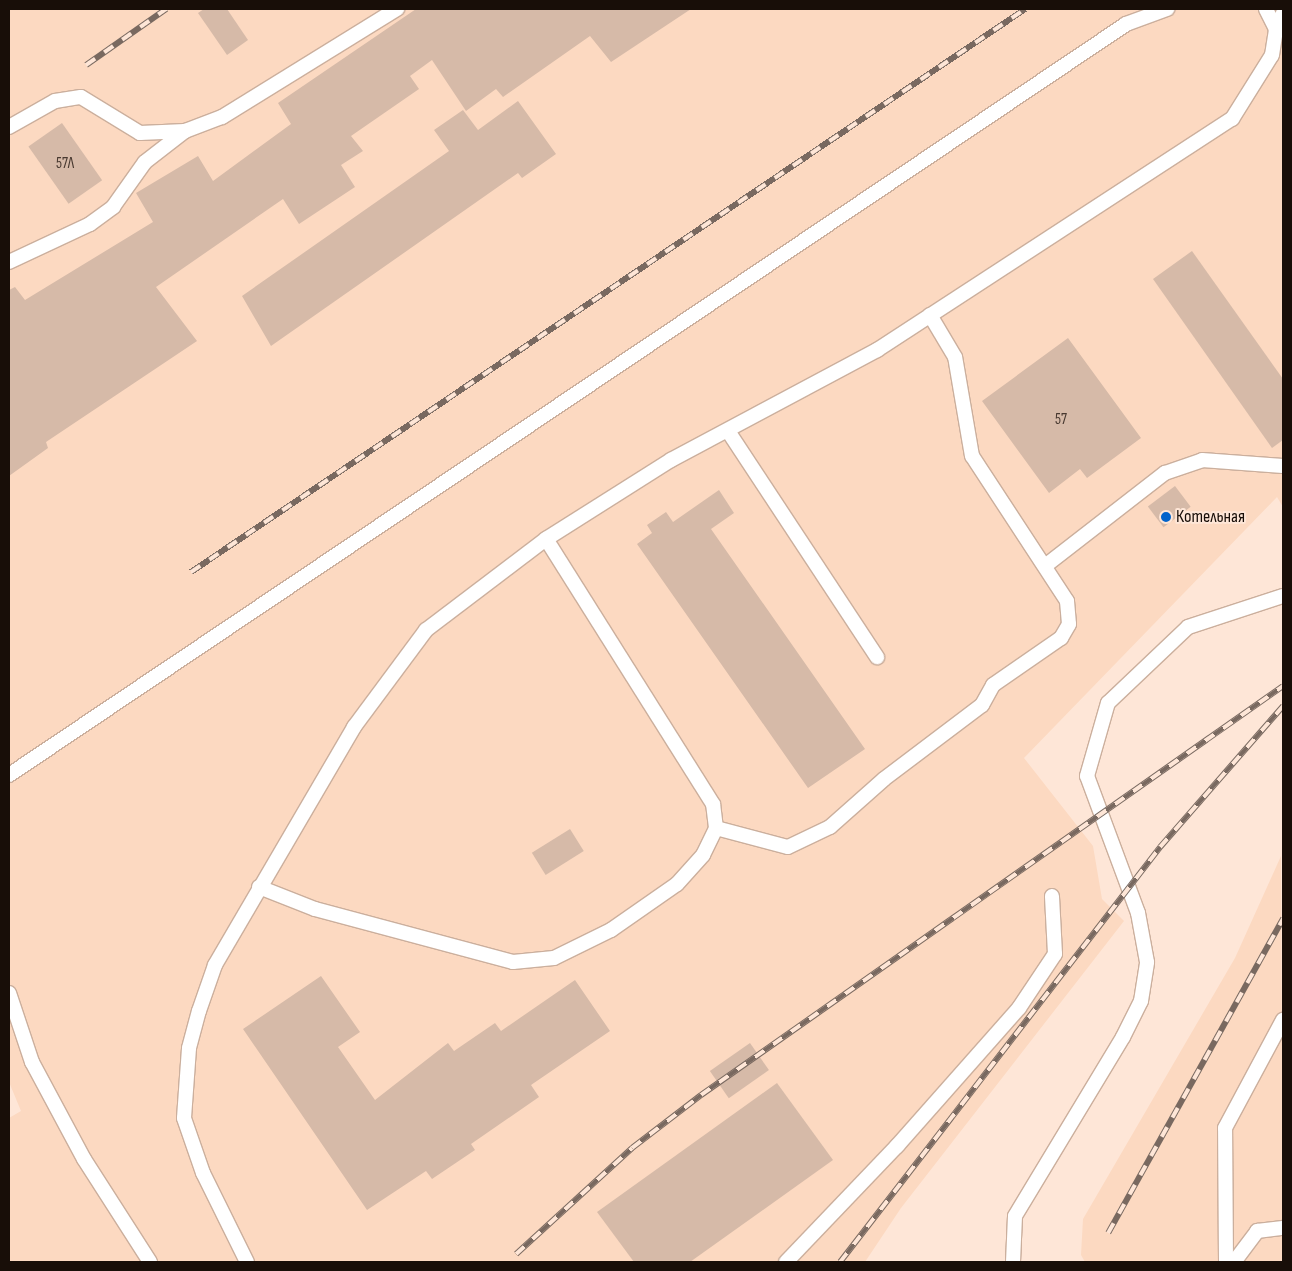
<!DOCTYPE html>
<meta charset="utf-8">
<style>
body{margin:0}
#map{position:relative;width:1292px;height:1271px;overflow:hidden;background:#fee6d7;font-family:"Sofia Sans Condensed",sans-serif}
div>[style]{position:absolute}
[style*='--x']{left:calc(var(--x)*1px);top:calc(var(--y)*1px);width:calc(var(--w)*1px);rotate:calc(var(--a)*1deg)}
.built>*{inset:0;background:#fcd9c1}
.building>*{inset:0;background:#d6baa8;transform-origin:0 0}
.roads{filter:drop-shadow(1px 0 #cbaf9d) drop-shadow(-1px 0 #cbaf9d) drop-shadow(0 1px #cbaf9d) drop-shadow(0 -1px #cbaf9d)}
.lane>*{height:14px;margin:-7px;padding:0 7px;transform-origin:7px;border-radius:7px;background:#fff}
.rail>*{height:5.5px;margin-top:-2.75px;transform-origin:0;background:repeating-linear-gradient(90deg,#fee6d7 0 11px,#796960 0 22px);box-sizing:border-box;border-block:1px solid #796960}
.dots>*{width:14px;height:14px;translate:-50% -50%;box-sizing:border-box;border:2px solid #fee6d7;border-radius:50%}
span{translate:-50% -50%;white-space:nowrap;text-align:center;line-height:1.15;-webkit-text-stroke:4px #fee6d7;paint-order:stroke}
.number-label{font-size:15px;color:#483930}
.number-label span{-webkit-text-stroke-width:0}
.poi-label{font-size:18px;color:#180e08}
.left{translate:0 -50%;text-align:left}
.frame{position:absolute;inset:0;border:10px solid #180e08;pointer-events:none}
</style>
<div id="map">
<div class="built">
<div style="clip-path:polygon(9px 9px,1283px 9px,1283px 507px,1277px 497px,1024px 758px,1093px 846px,1102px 899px,1124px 921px,901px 1208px,865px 1262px,9px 1262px,9px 1118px,21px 1111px,9px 1082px)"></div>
<div style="clip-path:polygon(1281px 856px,1283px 1262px,1085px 1262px,1081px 1255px,1083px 1219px,1235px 958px)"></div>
</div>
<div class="building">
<div style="clip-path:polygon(204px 9px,227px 9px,248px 40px,227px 55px,198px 13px)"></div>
<div style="clip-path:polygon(416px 9px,691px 9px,611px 62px,590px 36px,503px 97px,496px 89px,466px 111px,432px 60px,410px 76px,419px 89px,351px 136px,363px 151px,341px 165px,355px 187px,299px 224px,283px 199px,156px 287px,197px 341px,46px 442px,48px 448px,9px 476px,9px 290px,15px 287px,25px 300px,153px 222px,136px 193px,198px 156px,213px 181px,291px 124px,278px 103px)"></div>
<div style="clip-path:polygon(518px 101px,556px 154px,522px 178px,518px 173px,271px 346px,242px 296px,449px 151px,434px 130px,463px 110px,478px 130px)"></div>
<div style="left:62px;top:123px;width:70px;height:41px;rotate:55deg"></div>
<div style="clip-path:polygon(1192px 251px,1283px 379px,1283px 440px,1272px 448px,1153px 279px)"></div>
<div style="clip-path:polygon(1068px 338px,1141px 438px,1087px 478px,1080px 469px,1049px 493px,982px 401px)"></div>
<div style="left:1175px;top:486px;width:26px;height:34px;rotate:53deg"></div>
<div style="clip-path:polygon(719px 490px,734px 513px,711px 529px,865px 749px,808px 788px,637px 544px,652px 533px,647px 525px,666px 512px,673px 522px)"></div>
<div style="left:570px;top:829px;width:26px;height:45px;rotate:58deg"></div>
<div style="clip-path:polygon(321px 976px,360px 1032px,338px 1047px,375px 1100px,448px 1043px,454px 1051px,495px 1023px,501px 1031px,575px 980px,610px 1031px,531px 1085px,539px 1097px,471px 1144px,475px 1150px,432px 1179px,426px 1171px,367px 1210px,243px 1029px)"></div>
<div style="left:750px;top:1043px;width:33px;height:49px;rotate:55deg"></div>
<div style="clip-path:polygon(777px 1083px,833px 1160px,690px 1262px,634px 1262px,597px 1212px)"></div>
</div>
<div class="roads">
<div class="lane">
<div style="--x:1276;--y:29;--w:17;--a:-66"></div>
<div style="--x:9;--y:127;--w:53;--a:-29.5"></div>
<div style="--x:55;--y:101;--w:26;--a:-9"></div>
<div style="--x:81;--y:97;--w:69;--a:31.4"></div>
<div style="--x:140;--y:133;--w:45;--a:-2.5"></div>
<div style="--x:185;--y:131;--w:40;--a:-21"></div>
<div style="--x:222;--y:117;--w:206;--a:-31.7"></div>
<div style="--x:9;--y:262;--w:89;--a:-25.1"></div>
<div style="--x:90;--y:224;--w:29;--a:-36"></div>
<div style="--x:113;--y:207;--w:55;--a:-54.6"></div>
<div style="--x:145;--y:162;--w:51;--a:-37.8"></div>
<div style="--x:728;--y:431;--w:271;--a:56.6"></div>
<div style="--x:1045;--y:566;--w:152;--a:-37.8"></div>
<div style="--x:1165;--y:473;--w:39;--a:-19"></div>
<div style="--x:1202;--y:460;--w:81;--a:4.2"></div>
<div style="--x:9;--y:775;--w:1346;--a:-33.91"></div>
<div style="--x:1126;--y:24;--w:44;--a:-20.1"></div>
<div style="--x:716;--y:828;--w:74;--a:14.8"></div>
<div style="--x:788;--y:847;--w:47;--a:-25.5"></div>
<div style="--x:830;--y:827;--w:72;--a:-41.6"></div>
<div style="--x:884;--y:779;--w:123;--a:-37.1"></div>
<div style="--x:982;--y:705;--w:23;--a:-61"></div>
<div style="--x:993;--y:685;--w:83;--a:-34.7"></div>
<div style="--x:1061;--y:638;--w:16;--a:-60"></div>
<div style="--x:1069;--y:624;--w:23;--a:-95"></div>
<div style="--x:1067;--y:601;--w:173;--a:-123.2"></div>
<div style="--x:972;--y:456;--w:100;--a:-99.7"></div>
<div style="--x:955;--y:357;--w:49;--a:-120.8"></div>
<div style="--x:259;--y:887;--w:60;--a:21.4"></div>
<div style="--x:315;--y:909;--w:205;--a:15"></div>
<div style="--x:513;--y:962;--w:41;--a:-5.6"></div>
<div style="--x:554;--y:958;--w:64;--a:-26.2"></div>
<div style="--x:611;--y:930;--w:80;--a:-34.9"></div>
<div style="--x:677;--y:884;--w:39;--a:-48"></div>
<div style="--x:703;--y:855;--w:30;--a:-64"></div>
<div style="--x:716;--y:828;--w:24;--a:-97"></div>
<div style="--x:713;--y:804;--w:313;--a:-122.2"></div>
<div style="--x:9;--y:993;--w:73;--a:71.6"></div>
<div style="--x:32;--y:1062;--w:110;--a:61.8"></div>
<div style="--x:84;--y:1159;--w:122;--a:57.3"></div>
<div style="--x:247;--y:1262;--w:99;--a:-116.3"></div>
<div style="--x:203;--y:1173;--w:58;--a:-109.1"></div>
<div style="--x:184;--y:1118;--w:70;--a:-85.9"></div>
<div style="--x:189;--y:1048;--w:38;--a:-75"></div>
<div style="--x:199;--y:1011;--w:49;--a:-70.8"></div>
<div style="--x:215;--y:965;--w:276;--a:-59.7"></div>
<div style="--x:354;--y:727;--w:121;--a:-53.4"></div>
<div style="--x:426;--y:630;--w:151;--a:-37.2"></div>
<div style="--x:546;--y:539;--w:148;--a:-32.3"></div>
<div style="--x:671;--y:460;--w:234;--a:-28.1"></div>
<div style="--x:877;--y:350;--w:424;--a:-33.1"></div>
<div style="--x:1232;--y:119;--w:75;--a:-58"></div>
<div style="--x:1272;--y:55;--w:26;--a:-81"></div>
<div style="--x:1276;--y:29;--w:22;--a:-117"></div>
<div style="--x:786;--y:1262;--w:161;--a:-46.3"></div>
<div style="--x:897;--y:1146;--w:184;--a:-48.5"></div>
<div style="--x:1019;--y:1008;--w:65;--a:-56.3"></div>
<div style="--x:1055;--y:954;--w:58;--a:-93"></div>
<div style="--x:1013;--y:1262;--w:46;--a:-87.5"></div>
<div style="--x:1015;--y:1216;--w:209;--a:-58.9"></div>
<div style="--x:1123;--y:1037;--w:40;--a:-63.4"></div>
<div style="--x:1141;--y:1001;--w:39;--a:-81"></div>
<div style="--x:1147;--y:962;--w:50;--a:-100.4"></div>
<div style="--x:1138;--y:913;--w:146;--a:-110.4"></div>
<div style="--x:1087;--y:776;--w:76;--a:-74"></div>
<div style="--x:1108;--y:703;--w:110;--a:-43.5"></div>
<div style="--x:1188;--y:627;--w:100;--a:-18.1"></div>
<div style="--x:1226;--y:1262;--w:134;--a:-90.4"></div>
<div style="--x:1225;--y:1128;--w:123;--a:-61.8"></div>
<div style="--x:1234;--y:1262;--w:39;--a:-53"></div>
<div style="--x:1257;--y:1231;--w:26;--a:-7"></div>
</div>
</div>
<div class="rail">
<div style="--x:86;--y:65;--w:98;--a:-35"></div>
<div style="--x:191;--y:572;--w:1006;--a:-34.02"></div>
<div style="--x:1108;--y:1233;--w:360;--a:-60.9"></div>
<div style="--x:516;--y:1254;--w:157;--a:-42.4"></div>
<div style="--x:632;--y:1148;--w:87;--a:-37.5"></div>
<div style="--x:701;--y:1095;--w:711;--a:-35.1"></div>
<div style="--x:840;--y:1262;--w:524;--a:-52.36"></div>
<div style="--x:1160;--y:847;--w:187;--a:-48.9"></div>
</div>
<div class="dots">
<div style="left:1166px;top:517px;background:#0263cb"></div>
</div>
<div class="number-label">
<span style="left:65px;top:164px">57Л</span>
<span style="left:1061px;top:420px">57</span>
</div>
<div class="poi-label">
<span class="left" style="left:1176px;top:517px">Котельная</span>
</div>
<div class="frame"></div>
</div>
